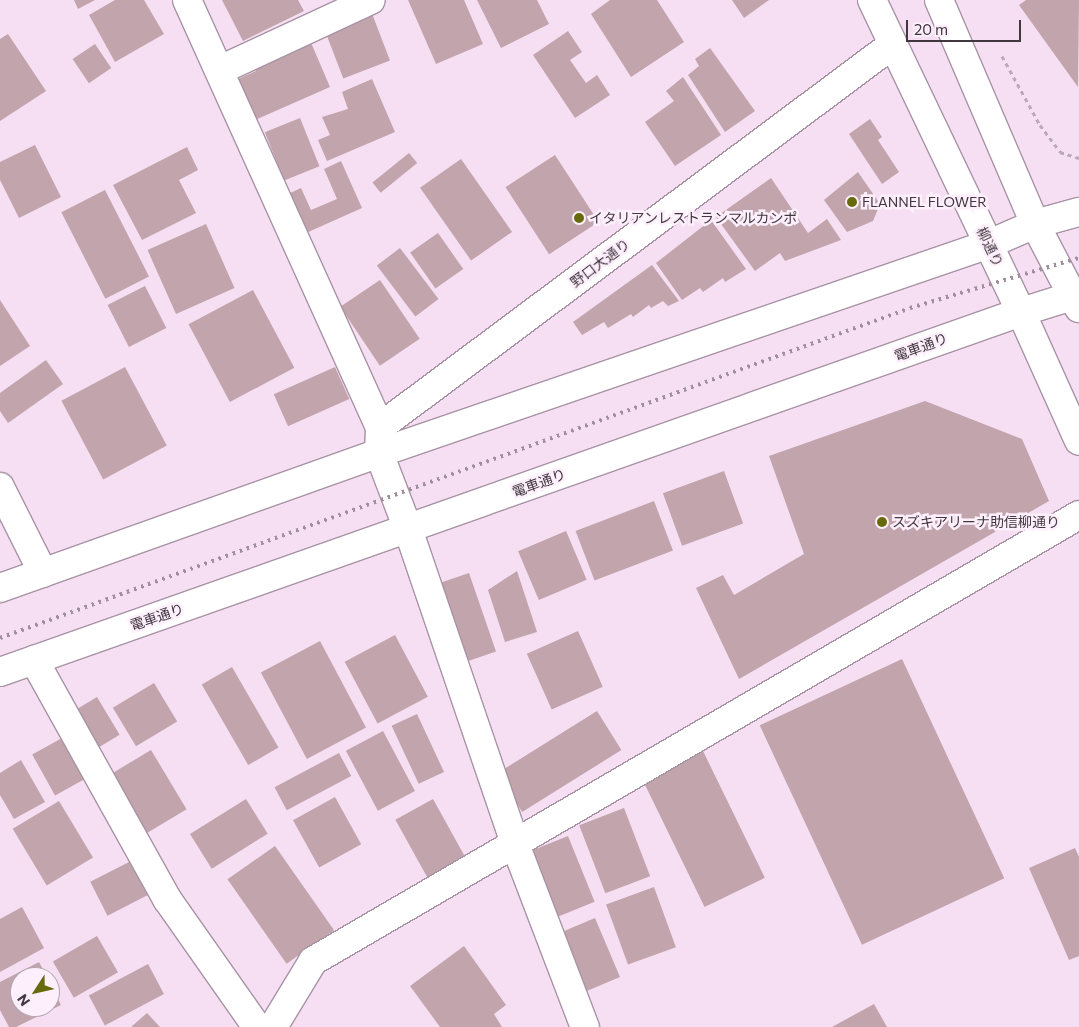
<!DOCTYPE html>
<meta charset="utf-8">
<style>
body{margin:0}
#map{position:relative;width:1079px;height:1027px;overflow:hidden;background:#f6dff2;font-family:Commissioner,"Noto Sans JP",sans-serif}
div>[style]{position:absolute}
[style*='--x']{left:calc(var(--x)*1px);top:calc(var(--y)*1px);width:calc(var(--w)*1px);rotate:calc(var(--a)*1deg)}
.building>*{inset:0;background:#c1a4ac;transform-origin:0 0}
.path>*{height:3px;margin-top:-1.5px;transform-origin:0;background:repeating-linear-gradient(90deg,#bba9b8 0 4px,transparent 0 8px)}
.roads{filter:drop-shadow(1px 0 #a893a5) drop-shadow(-1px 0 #a893a5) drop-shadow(0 1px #a893a5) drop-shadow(0 -1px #a893a5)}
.street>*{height:28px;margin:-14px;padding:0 14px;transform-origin:14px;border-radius:14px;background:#fff}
.secondary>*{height:28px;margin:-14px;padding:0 14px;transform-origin:14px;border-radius:14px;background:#fff}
.rail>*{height:4px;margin-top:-2px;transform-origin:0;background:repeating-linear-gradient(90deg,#9f8e9c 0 2.5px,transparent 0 7.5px)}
.dots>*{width:14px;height:14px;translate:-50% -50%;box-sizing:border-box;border:2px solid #fdeffb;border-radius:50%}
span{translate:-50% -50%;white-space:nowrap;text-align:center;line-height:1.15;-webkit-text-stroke:5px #fdeffb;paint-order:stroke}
.poi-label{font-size:14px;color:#40373f}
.left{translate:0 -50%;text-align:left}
.street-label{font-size:14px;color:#40373f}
.north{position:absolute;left:10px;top:967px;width:50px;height:50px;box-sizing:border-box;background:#fdeffb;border:1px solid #b1a5b0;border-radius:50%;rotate:235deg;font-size:14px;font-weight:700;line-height:20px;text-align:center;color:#40373f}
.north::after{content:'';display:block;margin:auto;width:18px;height:22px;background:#666a0b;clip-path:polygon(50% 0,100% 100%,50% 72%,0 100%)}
.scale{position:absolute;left:906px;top:20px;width:115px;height:22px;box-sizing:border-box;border:2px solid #40373f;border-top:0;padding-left:6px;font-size:15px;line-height:18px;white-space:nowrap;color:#40373f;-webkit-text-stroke:4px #fdeffb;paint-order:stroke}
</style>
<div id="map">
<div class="building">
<div style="clip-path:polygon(74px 0,95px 0,78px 9px)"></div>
<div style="clip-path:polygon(115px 0,144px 0,164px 34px,115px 62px,89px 15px)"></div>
<div style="clip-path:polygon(222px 0,298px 0,304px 11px,243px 41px)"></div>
<div style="clip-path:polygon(408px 0,464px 0,483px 44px,436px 64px)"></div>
<div style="clip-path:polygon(477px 0,537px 0,549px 24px,501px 48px)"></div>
<div style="clip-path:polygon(610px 0,657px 0,684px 42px,631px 77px,591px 14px)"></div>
<div style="clip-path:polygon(732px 0,769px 0,744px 18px)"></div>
<div style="clip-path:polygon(1026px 0,1079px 0,1078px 87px,1019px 5px)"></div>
<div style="left:371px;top:11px;width:53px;height:50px;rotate:69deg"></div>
<div style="clip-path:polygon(568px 31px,582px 52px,570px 60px,586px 83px,597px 75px,610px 95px,575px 118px,533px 55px)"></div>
<div style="clip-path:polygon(8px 34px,46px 91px,0 121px,0 39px)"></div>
<div style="clip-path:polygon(309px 38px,330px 87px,255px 120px,238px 79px,256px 71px,252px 64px)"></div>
<div style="left:95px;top:44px;width:29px;height:27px;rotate:56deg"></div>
<div style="clip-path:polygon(710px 48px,755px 111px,725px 132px,688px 75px,699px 66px,695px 59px)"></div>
<div style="clip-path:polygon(683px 77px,721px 135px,675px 166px,645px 122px,674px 101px,666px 91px)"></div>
<div style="clip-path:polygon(372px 79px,395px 132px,327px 161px,318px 140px,330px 135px,322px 117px,348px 109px,342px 92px)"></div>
<div style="left:300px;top:118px;width:52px;height:38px;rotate:68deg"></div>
<div style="clip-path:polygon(870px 119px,882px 137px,878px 140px,899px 172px,882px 184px,849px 134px)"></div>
<div style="clip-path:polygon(35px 145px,61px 197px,19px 218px,0 180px,0 162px)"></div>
<div style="clip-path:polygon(187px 147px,198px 170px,179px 180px,196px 213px,142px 240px,113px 185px)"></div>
<div style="left:409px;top:153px;width:13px;height:47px;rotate:51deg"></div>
<div style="left:555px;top:155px;width:80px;height:59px;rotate:57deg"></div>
<div style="left:461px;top:159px;width:89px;height:50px;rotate:55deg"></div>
<div style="clip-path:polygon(341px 161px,362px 208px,306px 233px,288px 194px,301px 188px,311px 210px,337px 199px,324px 169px)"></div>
<div style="clip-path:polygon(858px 172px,880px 204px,873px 221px,847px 232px,824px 200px)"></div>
<div style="clip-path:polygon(771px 178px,808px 233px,827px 219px,841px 240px,785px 261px,780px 253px,755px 271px,716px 217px)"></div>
<div style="left:105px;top:190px;width:97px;height:49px;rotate:63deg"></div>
<div style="clip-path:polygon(711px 220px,746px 269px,725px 282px,723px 278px,703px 292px,700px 288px,682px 300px,656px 263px)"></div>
<div style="left:206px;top:224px;width:70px;height:64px;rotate:66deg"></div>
<div style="left:438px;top:233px;width:44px;height:34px;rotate:55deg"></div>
<div style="left:400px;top:248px;width:64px;height:29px;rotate:53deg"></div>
<div style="clip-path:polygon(652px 265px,679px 301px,668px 306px,663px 301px,651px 308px,649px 305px,633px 317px,631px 314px,608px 328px,604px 322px,582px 335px,573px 322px)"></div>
<div style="left:380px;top:280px;width:71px;height:48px;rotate:56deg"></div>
<div style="left:145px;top:286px;width:47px;height:42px;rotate:63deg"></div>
<div style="left:253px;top:290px;width:88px;height:73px;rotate:62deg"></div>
<div style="clip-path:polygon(0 300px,30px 346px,0 366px)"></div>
<div style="clip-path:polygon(46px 360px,63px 384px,8px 423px,0 411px,0 393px)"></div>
<div style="left:125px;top:367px;width:89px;height:72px;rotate:62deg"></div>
<div style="left:335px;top:367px;width:35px;height:67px;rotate:66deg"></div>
<div style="clip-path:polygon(925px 401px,1022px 439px,1049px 501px,739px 679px,696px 588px,723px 575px,734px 595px,804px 554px,769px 456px)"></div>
<div style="left:724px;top:471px;width:56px;height:65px;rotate:70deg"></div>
<div style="left:654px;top:501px;width:53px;height:84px;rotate:69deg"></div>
<div style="left:566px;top:531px;width:53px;height:52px;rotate:67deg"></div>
<div style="clip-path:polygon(517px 571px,537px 632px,505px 642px,488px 590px)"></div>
<div style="left:469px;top:573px;width:83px;height:34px;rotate:71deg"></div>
<div style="left:578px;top:631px;width:61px;height:56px;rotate:66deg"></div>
<div style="left:395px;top:635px;width:70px;height:57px;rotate:62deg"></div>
<div style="left:320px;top:641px;width:98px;height:67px;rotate:62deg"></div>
<div style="left:902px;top:659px;width:242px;height:157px;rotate:65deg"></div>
<div style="left:232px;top:667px;width:93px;height:35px;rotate:60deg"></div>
<div style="left:154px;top:683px;width:45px;height:48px;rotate:59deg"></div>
<div style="left:97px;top:697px;width:44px;height:32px;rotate:59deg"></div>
<div style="left:597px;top:711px;width:46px;height:117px;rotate:58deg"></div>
<div style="left:417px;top:714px;width:64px;height:28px;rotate:65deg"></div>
<div style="left:383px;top:731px;width:68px;height:42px;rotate:62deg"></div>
<div style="left:62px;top:738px;width:47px;height:34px;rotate:61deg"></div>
<div style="left:151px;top:750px;width:69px;height:49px;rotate:59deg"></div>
<div style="left:703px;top:751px;width:141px;height:67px;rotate:64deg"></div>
<div style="left:339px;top:753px;width:26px;height:73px;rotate:62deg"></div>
<div style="clip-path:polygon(21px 760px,45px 802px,14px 819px,0 795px,0 773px)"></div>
<div style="left:335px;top:797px;width:54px;height:48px;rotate:61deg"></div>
<div style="left:246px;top:799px;width:41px;height:66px;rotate:58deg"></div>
<div style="left:433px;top:799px;width:68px;height:43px;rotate:61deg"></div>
<div style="left:59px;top:801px;width:66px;height:54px;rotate:59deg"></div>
<div style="left:624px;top:808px;width:73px;height:48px;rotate:69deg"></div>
<div style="left:568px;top:836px;width:71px;height:45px;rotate:68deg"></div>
<div style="left:275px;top:846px;width:103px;height:58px;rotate:55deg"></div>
<div style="clip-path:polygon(1075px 848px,1079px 857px,1079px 956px,1069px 960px,1029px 868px)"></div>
<div style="left:133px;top:860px;width:38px;height:48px;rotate:63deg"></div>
<div style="left:654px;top:887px;width:64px;height:51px;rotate:70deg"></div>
<div style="clip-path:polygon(22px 907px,44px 948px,0 972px,0 919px)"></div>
<div style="left:595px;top:918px;width:64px;height:38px;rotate:67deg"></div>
<div style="left:97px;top:936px;width:42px;height:51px;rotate:60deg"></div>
<div style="clip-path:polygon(464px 946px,506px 1005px,494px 1014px,502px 1027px,440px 1027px,410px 986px)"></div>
<div style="clip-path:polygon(39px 962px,47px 977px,20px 977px,20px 1007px,50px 1007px,50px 983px,61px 1005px,16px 1027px,9px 1027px,0 1010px,0 982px)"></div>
<div style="left:148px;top:964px;width:34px;height:67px;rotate:62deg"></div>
<div style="clip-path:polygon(874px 1004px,887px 1027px,832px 1027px)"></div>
<div style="clip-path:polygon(147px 1013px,160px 1027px,131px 1027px)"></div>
</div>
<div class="path">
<div style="--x:1002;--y:56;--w:79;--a:61.2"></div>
<div style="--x:1040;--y:125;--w:34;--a:53"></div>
<div style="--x:1060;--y:152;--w:20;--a:18"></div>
</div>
<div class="roads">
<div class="street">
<div style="--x:187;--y:0;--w:469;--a:65.7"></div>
<div style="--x:380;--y:427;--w:26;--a:92"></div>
<div style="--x:379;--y:453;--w:81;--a:69.1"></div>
<div style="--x:408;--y:529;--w:333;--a:71.2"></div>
<div style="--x:515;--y:844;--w:196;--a:69.1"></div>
<div style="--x:220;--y:70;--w:166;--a:-24.9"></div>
<div style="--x:0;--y:487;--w:96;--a:63.4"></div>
<div style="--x:34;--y:660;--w:274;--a:60.9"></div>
<div style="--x:167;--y:899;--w:156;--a:54.9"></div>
<div style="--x:273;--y:1027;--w:77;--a:-58.8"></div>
<div style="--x:313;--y:961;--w:886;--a:-30.21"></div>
</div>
<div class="secondary">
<div style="--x:872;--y:0;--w:346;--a:64.5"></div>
<div style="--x:1021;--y:312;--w:141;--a:65.8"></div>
<div style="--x:939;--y:0;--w:244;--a:66.8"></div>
<div style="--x:1035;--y:224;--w:95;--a:62.4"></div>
<div style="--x:380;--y:427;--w:639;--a:-36.73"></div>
<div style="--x:0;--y:588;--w:402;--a:-19.6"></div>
<div style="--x:379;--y:453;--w:645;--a:-18.91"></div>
<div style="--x:989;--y:244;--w:50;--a:-23.5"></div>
<div style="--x:1035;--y:224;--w:46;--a:-15.3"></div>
<div style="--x:0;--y:672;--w:1083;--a:-19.42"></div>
<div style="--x:1021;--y:312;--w:61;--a:-17.2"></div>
</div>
</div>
<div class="rail">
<div style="--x:0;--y:638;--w:968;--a:-19.93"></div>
<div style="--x:910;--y:308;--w:176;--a:-16.5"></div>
</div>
<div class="dots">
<div style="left:852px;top:202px;background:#666a0b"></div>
<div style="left:579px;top:218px;background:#666a0b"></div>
<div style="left:882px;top:522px;background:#666a0b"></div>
</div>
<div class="poi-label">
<span class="left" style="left:862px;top:202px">FLANNEL FLOWER</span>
<span class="left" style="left:589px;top:218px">イタリアンレストランマルカンポ</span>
<span class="left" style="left:892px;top:522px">スズキアリーナ助信柳通り</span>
</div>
<div class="street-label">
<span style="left:990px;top:247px;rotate:64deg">柳通り</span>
<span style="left:600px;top:263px;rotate:-37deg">野口大通り</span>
<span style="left:921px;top:347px;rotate:-20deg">電車通り</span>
<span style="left:539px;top:483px;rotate:-20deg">電車通り</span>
<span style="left:157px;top:617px;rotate:-19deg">電車通り</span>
</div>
<div class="north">N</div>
<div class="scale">20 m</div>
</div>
